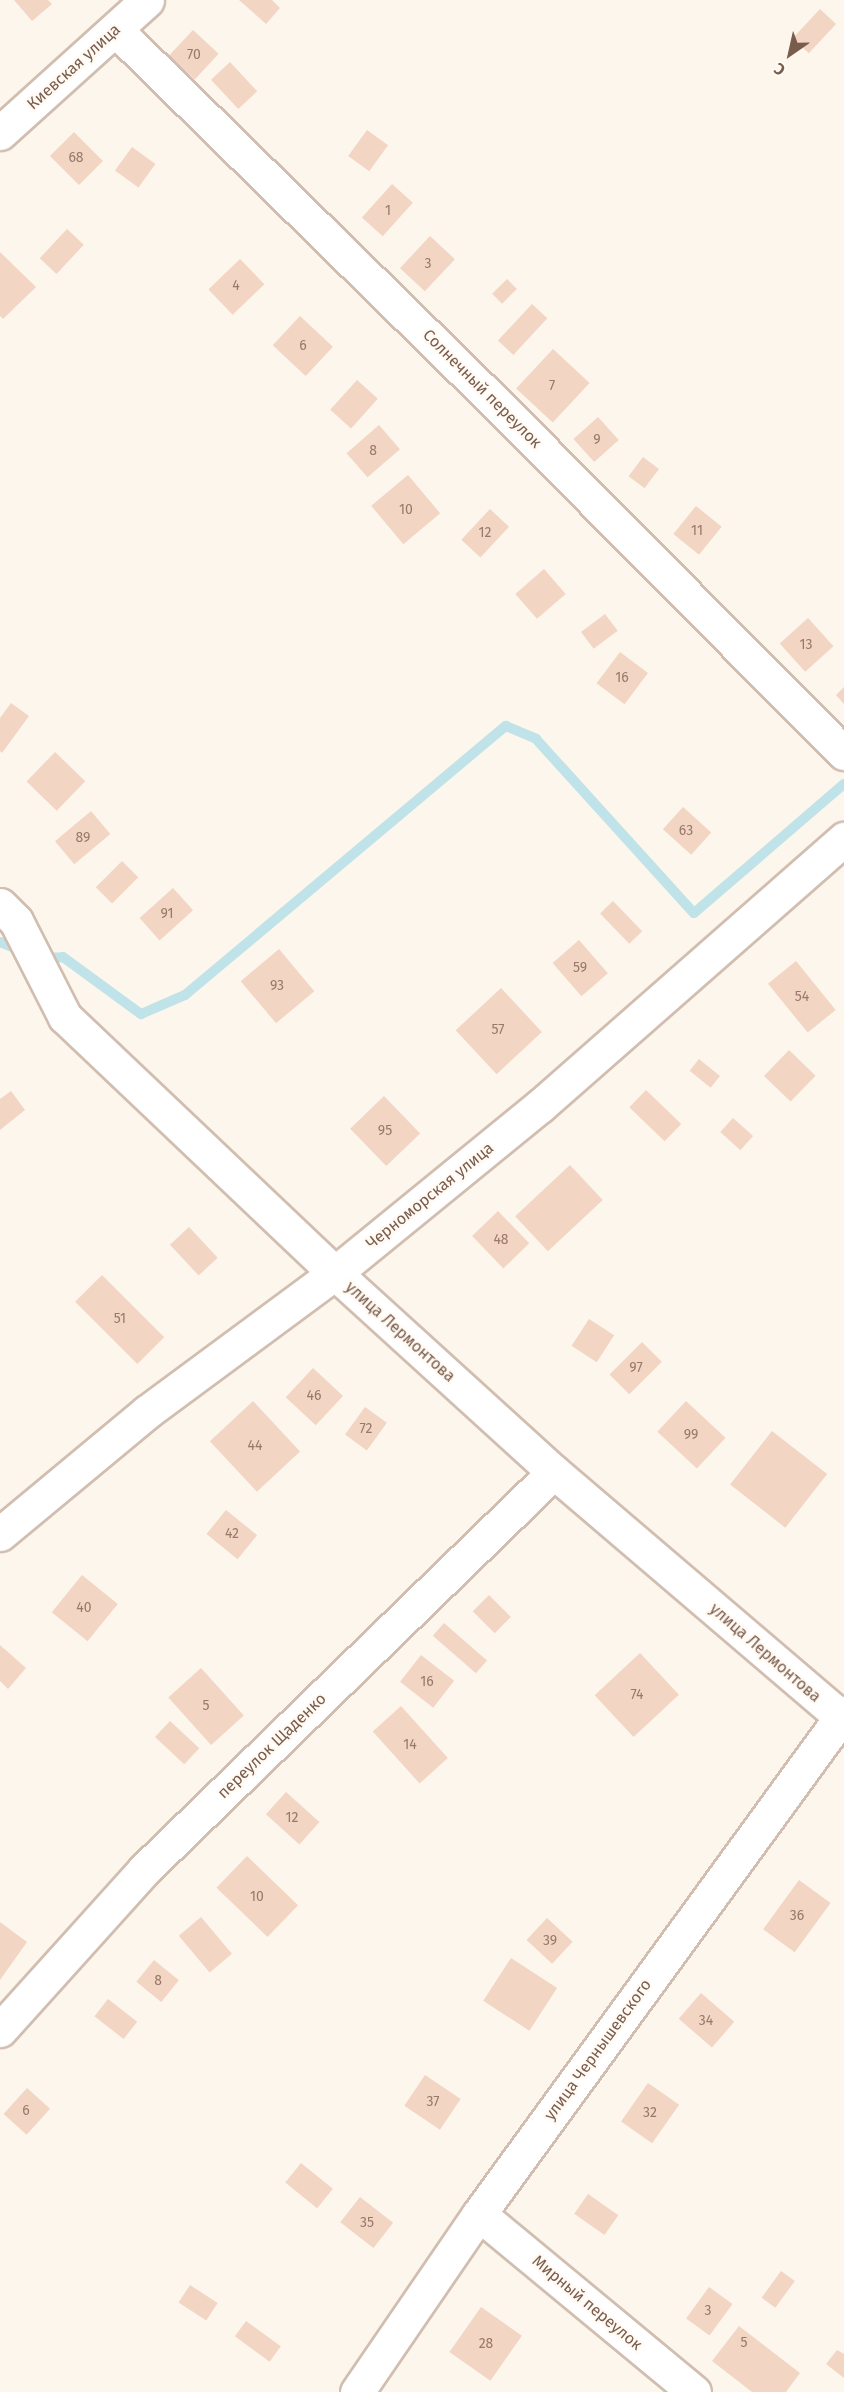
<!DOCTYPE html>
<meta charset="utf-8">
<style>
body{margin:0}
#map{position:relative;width:844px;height:2392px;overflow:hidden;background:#fdf6ec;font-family:"Fira Sans",sans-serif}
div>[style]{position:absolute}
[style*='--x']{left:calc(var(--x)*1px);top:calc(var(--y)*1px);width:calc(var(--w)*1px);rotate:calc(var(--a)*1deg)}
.stream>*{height:10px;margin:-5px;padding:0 5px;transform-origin:5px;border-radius:5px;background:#bfe3e8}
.building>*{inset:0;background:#f3d5c3;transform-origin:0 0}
.roads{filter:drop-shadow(2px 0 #d1beb0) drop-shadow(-2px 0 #d1beb0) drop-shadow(0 2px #d1beb0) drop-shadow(0 -2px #d1beb0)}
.minor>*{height:33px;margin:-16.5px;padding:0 16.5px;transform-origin:16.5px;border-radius:16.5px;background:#fff}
span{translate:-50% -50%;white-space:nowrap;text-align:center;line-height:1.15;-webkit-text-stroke:4.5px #fffaf3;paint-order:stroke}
.number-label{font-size:14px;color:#987a6a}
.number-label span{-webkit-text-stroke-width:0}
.street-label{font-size:16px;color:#7a5c4d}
.north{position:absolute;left:760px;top:24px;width:60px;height:60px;-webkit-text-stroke:4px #fffaf3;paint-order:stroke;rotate:214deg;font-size:16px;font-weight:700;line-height:24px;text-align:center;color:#7a5c4d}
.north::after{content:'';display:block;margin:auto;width:21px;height:27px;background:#7a5c4d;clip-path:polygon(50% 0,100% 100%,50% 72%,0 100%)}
</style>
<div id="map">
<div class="stream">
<div style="--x:0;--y:942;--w:24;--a:22"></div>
<div style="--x:39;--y:958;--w:24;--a:-2"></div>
<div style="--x:63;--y:957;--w:97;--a:36.2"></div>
<div style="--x:141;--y:1014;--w:48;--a:-23.4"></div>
<div style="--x:185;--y:995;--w:419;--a:-40"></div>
<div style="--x:506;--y:726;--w:33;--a:23"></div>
<div style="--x:536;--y:739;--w:235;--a:47.8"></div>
<div style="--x:694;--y:913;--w:198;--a:-40.7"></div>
</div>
<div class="building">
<div style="clip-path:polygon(14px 0,48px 0,52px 4px,32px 21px)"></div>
<div style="clip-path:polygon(239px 0,272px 0,280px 8px,266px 24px)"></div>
<div style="left:820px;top:9px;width:22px;height:40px;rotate:43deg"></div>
<div style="left:193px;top:30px;width:35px;height:35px;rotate:43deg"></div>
<div style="left:230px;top:62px;width:40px;height:26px;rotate:47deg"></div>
<div style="left:367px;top:130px;width:26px;height:32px;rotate:36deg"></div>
<div style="left:74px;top:132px;width:41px;height:34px;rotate:45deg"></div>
<div style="left:132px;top:147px;width:29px;height:29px;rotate:36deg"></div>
<div style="left:392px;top:184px;width:28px;height:45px;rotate:42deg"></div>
<div style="left:67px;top:229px;width:23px;height:40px;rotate:43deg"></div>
<div style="left:430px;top:236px;width:34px;height:44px;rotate:43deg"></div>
<div style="clip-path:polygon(0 252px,36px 287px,3px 319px,0 316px)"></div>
<div style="left:240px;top:259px;width:35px;height:44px;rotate:46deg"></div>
<div style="left:507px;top:279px;width:14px;height:21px;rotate:45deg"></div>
<div style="left:532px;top:304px;width:21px;height:50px;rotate:43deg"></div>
<div style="left:300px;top:316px;width:45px;height:40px;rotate:43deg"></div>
<div style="left:553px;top:349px;width:50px;height:54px;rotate:43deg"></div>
<div style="left:357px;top:380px;width:28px;height:40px;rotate:42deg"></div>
<div style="left:598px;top:417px;width:31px;height:33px;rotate:48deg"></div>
<div style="left:379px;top:425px;width:32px;height:43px;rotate:49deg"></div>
<div style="left:643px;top:457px;width:20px;height:24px;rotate:37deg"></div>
<div style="left:408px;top:475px;width:50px;height:48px;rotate:50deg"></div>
<div style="left:696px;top:506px;width:33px;height:36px;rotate:39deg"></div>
<div style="left:490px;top:509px;width:26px;height:42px;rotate:43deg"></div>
<div style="left:544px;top:569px;width:33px;height:38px;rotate:49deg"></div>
<div style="left:605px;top:614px;width:21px;height:30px;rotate:53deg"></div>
<div style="left:808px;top:618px;width:38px;height:38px;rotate:48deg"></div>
<div style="left:620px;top:652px;width:35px;height:39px;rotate:37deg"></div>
<div style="clip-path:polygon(844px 687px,844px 704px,836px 695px)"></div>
<div style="clip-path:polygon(11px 703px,29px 716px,2px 753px,0 751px,0 718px)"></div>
<div style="left:55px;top:752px;width:42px;height:41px;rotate:44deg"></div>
<div style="left:683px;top:807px;width:38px;height:30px;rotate:42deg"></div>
<div style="left:91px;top:811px;width:30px;height:47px;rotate:50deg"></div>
<div style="left:122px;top:861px;width:23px;height:37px;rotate:45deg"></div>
<div style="left:173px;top:888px;width:30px;height:45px;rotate:48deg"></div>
<div style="left:613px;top:901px;width:42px;height:18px;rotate:46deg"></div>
<div style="left:579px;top:940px;width:44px;height:35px;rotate:49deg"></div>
<div style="left:279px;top:949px;width:55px;height:50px;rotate:50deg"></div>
<div style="left:796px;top:961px;width:63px;height:36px;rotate:51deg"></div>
<div style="left:501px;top:988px;width:60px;height:62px;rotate:47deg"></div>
<div style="left:789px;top:1050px;width:37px;height:36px;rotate:44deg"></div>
<div style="left:699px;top:1059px;width:27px;height:15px;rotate:39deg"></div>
<div style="left:646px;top:1090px;width:49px;height:24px;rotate:44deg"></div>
<div style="clip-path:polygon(11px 1091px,25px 1110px,0 1130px,0 1099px)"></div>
<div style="left:384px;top:1096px;width:52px;height:47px;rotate:46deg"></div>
<div style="left:733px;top:1118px;width:27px;height:19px;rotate:42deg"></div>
<div style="left:570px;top:1165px;width:48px;height:75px;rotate:47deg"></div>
<div style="left:498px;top:1211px;width:45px;height:36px;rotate:46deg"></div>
<div style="left:189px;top:1227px;width:42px;height:26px;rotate:47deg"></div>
<div style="left:102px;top:1275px;width:88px;height:38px;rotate:45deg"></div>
<div style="left:589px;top:1319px;width:30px;height:32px;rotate:33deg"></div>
<div style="left:642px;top:1342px;width:28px;height:46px;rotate:45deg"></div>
<div style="left:313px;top:1368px;width:41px;height:40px;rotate:43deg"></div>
<div style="left:253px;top:1401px;width:69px;height:59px;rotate:47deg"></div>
<div style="left:686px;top:1401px;width:54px;height:42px;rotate:43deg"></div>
<div style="left:365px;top:1407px;width:27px;height:34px;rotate:36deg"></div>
<div style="left:772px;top:1431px;width:70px;height:68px;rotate:38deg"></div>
<div style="left:226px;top:1510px;width:40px;height:31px;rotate:39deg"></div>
<div style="left:82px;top:1575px;width:46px;height:48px;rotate:39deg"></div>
<div style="left:489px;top:1595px;width:31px;height:23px;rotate:45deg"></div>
<div style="left:444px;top:1623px;width:57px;height:17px;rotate:41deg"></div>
<div style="clip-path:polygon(0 1645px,26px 1668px,8px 1689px,0 1681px)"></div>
<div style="left:640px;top:1653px;width:57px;height:62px;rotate:47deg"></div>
<div style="left:421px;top:1655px;width:42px;height:34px;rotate:38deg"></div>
<div style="left:201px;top:1668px;width:64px;height:44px;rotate:48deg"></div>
<div style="left:401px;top:1706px;width:70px;height:38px;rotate:48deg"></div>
<div style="left:170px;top:1721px;width:40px;height:22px;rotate:43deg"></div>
<div style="left:286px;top:1792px;width:45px;height:30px;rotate:42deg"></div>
<div style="left:247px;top:1856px;width:71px;height:44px;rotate:44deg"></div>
<div style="left:799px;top:1880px;width:39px;height:61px;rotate:36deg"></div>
<div style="left:201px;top:1917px;width:48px;height:29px;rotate:50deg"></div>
<div style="left:547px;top:1918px;width:35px;height:30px;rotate:43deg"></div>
<div style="clip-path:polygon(0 1922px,27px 1942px,0 1980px)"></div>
<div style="left:511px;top:1958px;width:55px;height:51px;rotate:33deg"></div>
<div style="left:154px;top:1960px;width:32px;height:28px;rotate:39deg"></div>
<div style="left:701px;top:1993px;width:44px;height:34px;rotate:41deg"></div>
<div style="left:108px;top:1999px;width:37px;height:22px;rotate:38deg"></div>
<div style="left:425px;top:2075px;width:43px;height:37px;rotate:34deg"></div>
<div style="left:648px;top:2083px;width:38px;height:47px;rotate:35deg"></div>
<div style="left:27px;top:2088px;width:31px;height:35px;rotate:42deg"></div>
<div style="left:301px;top:2163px;width:41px;height:25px;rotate:39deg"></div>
<div style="left:588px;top:2194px;width:37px;height:24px;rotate:35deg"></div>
<div style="left:360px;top:2197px;width:42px;height:32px;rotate:38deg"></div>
<div style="left:781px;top:2271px;width:17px;height:33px;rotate:36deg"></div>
<div style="left:190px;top:2285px;width:33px;height:21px;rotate:33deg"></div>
<div style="left:709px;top:2287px;width:29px;height:39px;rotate:36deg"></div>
<div style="left:481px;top:2307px;width:50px;height:55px;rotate:35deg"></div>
<div style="left:246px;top:2321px;width:43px;height:19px;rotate:36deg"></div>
<div style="clip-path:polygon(739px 2326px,800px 2373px,786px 2392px,752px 2392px,712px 2361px)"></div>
<div style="clip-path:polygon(837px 2350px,844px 2354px,844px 2378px,826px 2364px)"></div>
</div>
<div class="roads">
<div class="minor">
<div style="--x:116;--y:30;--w:537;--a:44.47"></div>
<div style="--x:499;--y:406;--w:489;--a:45.2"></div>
<div style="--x:0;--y:133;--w:198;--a:-42.1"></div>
<div style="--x:0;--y:905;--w:23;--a:45"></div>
<div style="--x:16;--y:921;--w:108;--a:63"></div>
<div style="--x:65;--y:1017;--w:372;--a:43.5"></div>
<div style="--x:335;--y:1273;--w:296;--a:42.3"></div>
<div style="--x:554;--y:1472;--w:382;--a:40.5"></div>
<div style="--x:0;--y:1534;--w:191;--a:-39.7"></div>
<div style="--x:147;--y:1412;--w:234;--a:-36.5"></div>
<div style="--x:335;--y:1273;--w:264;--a:-39.2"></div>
<div style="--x:540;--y:1106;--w:405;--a:-41.3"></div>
<div style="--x:0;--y:2030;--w:215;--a:-48"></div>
<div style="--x:144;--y:1870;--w:571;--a:-44.15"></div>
<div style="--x:479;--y:2214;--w:279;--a:39.6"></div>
<div style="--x:357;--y:2392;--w:216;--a:-55.6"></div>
<div style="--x:479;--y:2214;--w:620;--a:-53.93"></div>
</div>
</div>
<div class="number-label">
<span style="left:194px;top:55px">70</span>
<span style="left:76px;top:158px">68</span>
<span style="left:388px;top:211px">1</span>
<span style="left:428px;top:264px">3</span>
<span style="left:236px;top:286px">4</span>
<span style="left:303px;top:346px">6</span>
<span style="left:552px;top:386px">7</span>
<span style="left:597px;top:440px">9</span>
<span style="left:373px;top:451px">8</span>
<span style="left:406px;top:510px">10</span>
<span style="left:697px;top:531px">11</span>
<span style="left:485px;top:533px">12</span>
<span style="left:806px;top:645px">13</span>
<span style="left:622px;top:678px">16</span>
<span style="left:686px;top:831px">63</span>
<span style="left:83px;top:838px">89</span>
<span style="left:167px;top:914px">91</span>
<span style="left:580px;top:968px">59</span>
<span style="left:277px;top:986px">93</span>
<span style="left:802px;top:997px">54</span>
<span style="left:498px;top:1030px">57</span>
<span style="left:385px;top:1131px">95</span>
<span style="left:501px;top:1240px">48</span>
<span style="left:120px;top:1319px">51</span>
<span style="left:636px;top:1368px">97</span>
<span style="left:314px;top:1396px">46</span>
<span style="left:366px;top:1429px">72</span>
<span style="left:691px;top:1435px">99</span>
<span style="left:255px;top:1446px">44</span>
<span style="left:232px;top:1534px">42</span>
<span style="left:84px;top:1608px">40</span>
<span style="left:427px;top:1682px">16</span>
<span style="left:637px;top:1695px">74</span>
<span style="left:206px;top:1706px">5</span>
<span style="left:410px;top:1745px">14</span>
<span style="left:292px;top:1818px">12</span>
<span style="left:257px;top:1897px">10</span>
<span style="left:797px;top:1916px">36</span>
<span style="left:550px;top:1941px">39</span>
<span style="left:158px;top:1981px">8</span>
<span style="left:706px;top:2021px">34</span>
<span style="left:433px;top:2102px">37</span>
<span style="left:26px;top:2111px">6</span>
<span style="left:650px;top:2113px">32</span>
<span style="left:367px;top:2223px">35</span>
<span style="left:708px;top:2311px">3</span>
<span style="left:744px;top:2343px">5</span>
<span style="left:486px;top:2344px">28</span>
</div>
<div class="street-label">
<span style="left:74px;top:67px;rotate:-42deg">Киевская улица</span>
<span style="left:482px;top:389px;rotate:45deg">Солнечный переулок</span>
<span style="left:430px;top:1196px;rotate:-39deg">Черноморская улица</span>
<span style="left:400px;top:1332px;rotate:42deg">улица Лермонтова</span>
<span style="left:765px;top:1653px;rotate:41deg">улица Лермонтова</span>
<span style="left:272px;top:1746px;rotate:-44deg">переулок Щаденко</span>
<span style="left:598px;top:2050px;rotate:-54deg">улица Чернышевского</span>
<span style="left:587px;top:2303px;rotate:40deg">Мирный переулок</span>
</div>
<div class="north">С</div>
</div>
